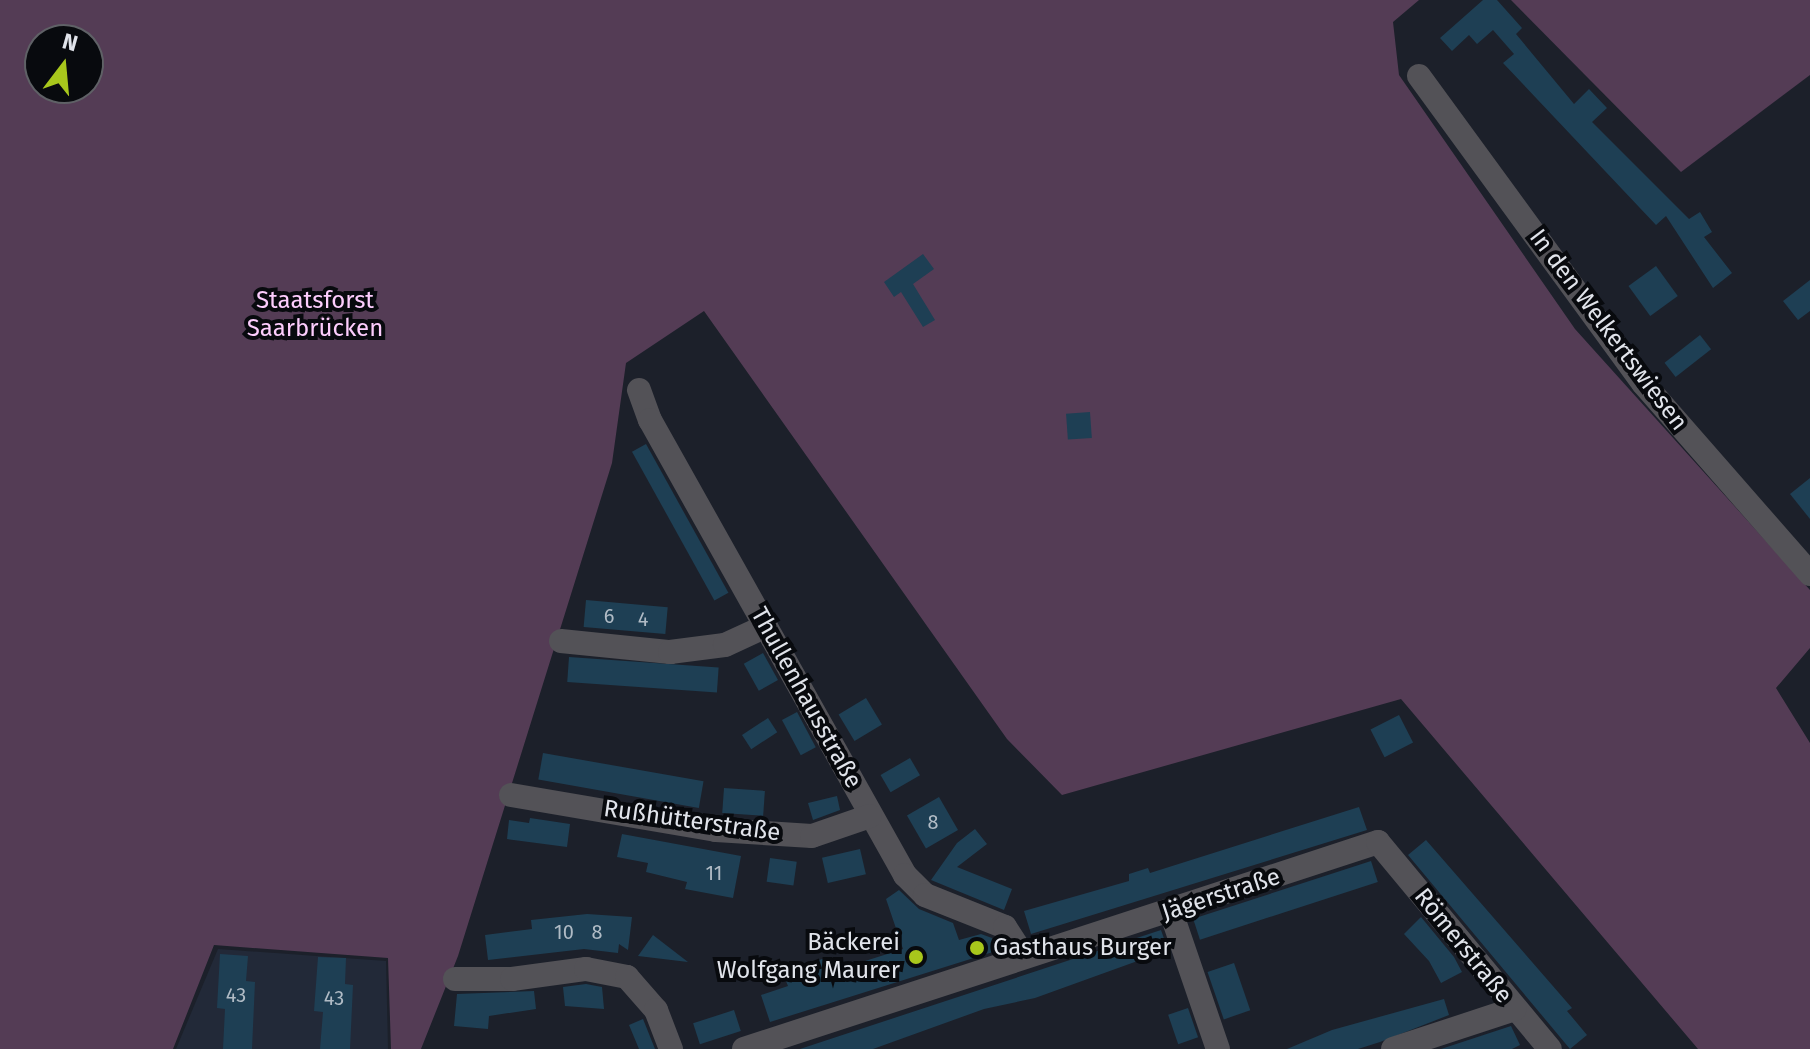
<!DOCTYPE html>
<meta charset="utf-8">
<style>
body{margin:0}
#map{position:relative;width:1810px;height:1049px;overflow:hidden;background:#1c202a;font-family:"Fira Sans",sans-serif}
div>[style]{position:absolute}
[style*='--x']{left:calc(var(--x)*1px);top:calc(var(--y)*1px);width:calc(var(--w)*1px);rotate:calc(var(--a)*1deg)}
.built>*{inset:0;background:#222938}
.green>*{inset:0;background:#543c55}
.building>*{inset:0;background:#1e3f54;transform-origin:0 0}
.minor>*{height:24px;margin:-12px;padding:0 12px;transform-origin:12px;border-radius:12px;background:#535257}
.dots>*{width:22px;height:22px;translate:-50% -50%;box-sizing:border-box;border:4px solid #080a0e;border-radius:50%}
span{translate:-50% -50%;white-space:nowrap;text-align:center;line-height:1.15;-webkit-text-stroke:8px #080a0e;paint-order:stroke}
.number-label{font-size:20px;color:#b0bbc5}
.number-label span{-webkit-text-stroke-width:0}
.park-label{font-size:24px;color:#fdcdfd}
.street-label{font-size:24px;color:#e1e4eb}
.poi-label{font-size:24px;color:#e1e4eb}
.right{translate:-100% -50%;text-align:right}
.left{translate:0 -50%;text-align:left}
.north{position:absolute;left:24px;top:24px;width:80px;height:80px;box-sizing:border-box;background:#080a0e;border:2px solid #5f6166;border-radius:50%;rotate:16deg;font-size:22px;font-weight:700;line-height:32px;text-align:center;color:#e1e4eb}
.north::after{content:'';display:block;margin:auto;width:28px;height:36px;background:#a8c71c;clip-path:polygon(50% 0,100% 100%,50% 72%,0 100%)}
</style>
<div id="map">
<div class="built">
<div style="clip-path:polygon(218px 949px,386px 961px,388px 1049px,176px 1049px)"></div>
</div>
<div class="green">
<div style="clip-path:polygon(evenodd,0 0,1419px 0,1393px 22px,1399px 75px,1575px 329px,1810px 590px,1810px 648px,1776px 688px,1810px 743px,1810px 1049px,1698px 1049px,1401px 699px,1062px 795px,1007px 739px,704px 311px,626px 363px,612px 463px,458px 956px,421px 1049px,391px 1049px,388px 958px,214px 945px,173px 1049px,0 1049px,0 0,40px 40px,88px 40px,88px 88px,40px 88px,40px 40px)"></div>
<div style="clip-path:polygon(1511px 0,1810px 0,1810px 75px,1681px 172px)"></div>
</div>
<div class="building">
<div style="clip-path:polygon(1483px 0,1497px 0,1522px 28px,1516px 34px,1574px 104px,1589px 89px,1607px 108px,1592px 122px,1689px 219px,1700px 212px,1712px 232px,1704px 237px,1732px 273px,1713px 288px,1666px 216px,1656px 225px,1503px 63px,1514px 54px,1493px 30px,1477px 44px,1469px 35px,1452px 51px,1440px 38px)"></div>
<div style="clip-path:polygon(923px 254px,934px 269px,913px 284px,935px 320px,923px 327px,901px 292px,894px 297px,884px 282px)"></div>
<div style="left:1656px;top:266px;width:37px;height:34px;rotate:54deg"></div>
<div style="clip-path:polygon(1810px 280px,1810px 311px,1798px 320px,1783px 301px)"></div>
<div style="left:1700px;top:335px;width:18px;height:45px;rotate:52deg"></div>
<div style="left:1090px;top:412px;width:26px;height:24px;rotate:86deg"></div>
<div style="left:646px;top:444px;width:170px;height:16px;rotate:61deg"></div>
<div style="clip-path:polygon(1810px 478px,1810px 519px,1790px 494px)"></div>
<div style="left:586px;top:600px;width:82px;height:27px;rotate:5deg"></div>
<div style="left:763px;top:653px;width:31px;height:22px;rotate:61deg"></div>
<div style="left:569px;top:657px;width:150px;height:25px;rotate:4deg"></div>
<div style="left:866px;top:698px;width:31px;height:32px;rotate:59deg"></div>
<div style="left:797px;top:712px;width:40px;height:17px;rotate:62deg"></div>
<div style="left:1399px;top:715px;width:31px;height:32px;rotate:63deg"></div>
<div style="left:768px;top:718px;width:17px;height:31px;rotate:57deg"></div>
<div style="left:543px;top:753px;width:163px;height:27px;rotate:10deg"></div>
<div style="left:910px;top:758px;width:20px;height:34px;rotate:60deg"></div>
<div style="left:724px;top:788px;width:41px;height:25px;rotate:4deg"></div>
<div style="clip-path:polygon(837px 796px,840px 810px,813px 820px,808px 803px)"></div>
<div style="left:939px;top:797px;width:38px;height:37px;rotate:60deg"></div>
<div style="clip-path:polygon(1359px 807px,1367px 830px,1031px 934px,1024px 911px,1129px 881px,1129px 874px,1148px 868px,1150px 873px)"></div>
<div style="clip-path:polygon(530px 818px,570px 824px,567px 847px,507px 839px,509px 820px,529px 823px)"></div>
<div style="clip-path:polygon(975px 829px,987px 844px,957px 867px,1012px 889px,1004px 910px,931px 880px,957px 843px)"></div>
<div style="clip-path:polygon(622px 834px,741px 856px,733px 898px,685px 889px,687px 882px,646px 872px,648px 863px,617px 857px)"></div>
<div style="clip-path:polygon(1426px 840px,1572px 1008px,1567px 1011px,1587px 1035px,1570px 1049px,1408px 855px)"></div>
<div style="left:860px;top:849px;width:26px;height:39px;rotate:77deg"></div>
<div style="left:770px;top:858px;width:27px;height:24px;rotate:8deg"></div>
<div style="left:1371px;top:861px;width:22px;height:187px;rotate:72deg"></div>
<div style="clip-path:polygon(899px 890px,919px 909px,953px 923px,959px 940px,981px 934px,992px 938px,996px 951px,770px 1022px,761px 995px,788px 986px,783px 974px,822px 959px,843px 968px,903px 949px,886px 899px)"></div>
<div style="clip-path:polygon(587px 914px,632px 917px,628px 950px,619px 944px,618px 953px,584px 949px,488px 960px,485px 935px,532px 929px,531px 920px)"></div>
<div style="clip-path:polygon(1421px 917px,1454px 957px,1462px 972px,1441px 983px,1429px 961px,1404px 934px)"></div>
<div style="clip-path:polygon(1161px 930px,1168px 950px,1035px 998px,984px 1009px,873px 1049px,800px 1049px)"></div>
<div style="clip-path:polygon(653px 935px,688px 962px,638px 956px)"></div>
<div style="clip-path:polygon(220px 954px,248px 956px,246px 981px,255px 982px,252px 1049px,223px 1049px,225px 1009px,217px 1008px)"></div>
<div style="clip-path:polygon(318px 957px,346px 958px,345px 984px,353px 985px,350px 1049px,320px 1049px,323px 1012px,314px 1011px)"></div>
<div style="left:1234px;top:963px;width:50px;height:28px;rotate:71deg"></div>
<div style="clip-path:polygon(586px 984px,602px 987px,604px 1009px,565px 1006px,563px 987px)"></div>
<div style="clip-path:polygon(534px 991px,536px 1009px,489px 1016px,488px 1029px,454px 1026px,457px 994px)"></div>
<div style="clip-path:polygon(1444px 999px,1449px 1015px,1380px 1042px,1358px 1049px,1287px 1049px,1332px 1030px)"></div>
<div style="left:1188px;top:1008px;width:31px;height:21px;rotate:71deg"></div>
<div style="left:734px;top:1010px;width:22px;height:43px;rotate:72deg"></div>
<div style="clip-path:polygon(643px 1019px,655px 1049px,639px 1049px,629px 1025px)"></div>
<div style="clip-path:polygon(1511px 1026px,1520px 1045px,1512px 1049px,1441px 1049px)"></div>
</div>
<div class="minor">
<div style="--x:1419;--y:76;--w:380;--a:53.9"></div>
<div style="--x:1643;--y:383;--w:254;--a:48.8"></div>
<div style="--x:639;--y:390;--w:32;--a:70"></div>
<div style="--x:650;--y:420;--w:522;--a:60.73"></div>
<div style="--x:905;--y:875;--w:28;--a:45"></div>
<div style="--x:925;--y:895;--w:86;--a:21.8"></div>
<div style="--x:1005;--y:927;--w:33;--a:57"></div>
<div style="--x:561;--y:641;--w:110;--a:5.8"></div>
<div style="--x:670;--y:652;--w:55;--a:-7.3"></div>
<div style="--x:725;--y:645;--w:45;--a:-24.9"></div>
<div style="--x:511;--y:795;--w:208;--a:9.7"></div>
<div style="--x:716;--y:830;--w:96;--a:3.6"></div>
<div style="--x:812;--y:836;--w:61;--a:-19"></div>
<div style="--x:1171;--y:912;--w:145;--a:71.1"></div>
<div style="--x:455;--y:979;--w:57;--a:0"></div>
<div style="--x:512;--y:979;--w:75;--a:-7.7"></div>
<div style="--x:586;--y:969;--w:42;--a:11"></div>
<div style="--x:627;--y:977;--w:44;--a:48.7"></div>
<div style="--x:656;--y:1010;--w:42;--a:69"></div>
<div style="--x:744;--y:1049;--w:667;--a:-18.08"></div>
<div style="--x:1378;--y:842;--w:269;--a:50.3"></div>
<div style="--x:1393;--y:1049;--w:128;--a:-18.2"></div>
</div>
<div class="dots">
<div style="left:977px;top:948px;background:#a8c71c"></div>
<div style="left:916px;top:957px;background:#a8c71c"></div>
</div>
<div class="number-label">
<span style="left:609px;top:616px">6</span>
<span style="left:643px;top:619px">4</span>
<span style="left:933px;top:822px">8</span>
<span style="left:714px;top:873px">11</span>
<span style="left:564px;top:932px">10</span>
<span style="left:597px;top:932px">8</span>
<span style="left:236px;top:995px">43</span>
<span style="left:334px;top:998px">43</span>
</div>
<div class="park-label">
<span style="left:315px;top:315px">Staatsforst<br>Saarbrücken</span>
</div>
<div class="street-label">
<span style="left:1608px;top:330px;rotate:53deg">In den Welkertswiesen</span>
<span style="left:806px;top:698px;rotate:61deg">Thullenhausstraße</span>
<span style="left:692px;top:821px;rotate:8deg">Rußhütterstraße</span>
<span style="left:1221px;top:895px;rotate:-18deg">Jägerstraße</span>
<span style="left:1463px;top:946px;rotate:51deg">Römerstraße</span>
</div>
<div class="poi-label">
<span class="right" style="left:900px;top:957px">Bäckerei<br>Wolfgang Maurer</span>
<span class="left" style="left:993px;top:948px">Gasthaus Burger</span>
</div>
<div class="north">N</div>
</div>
